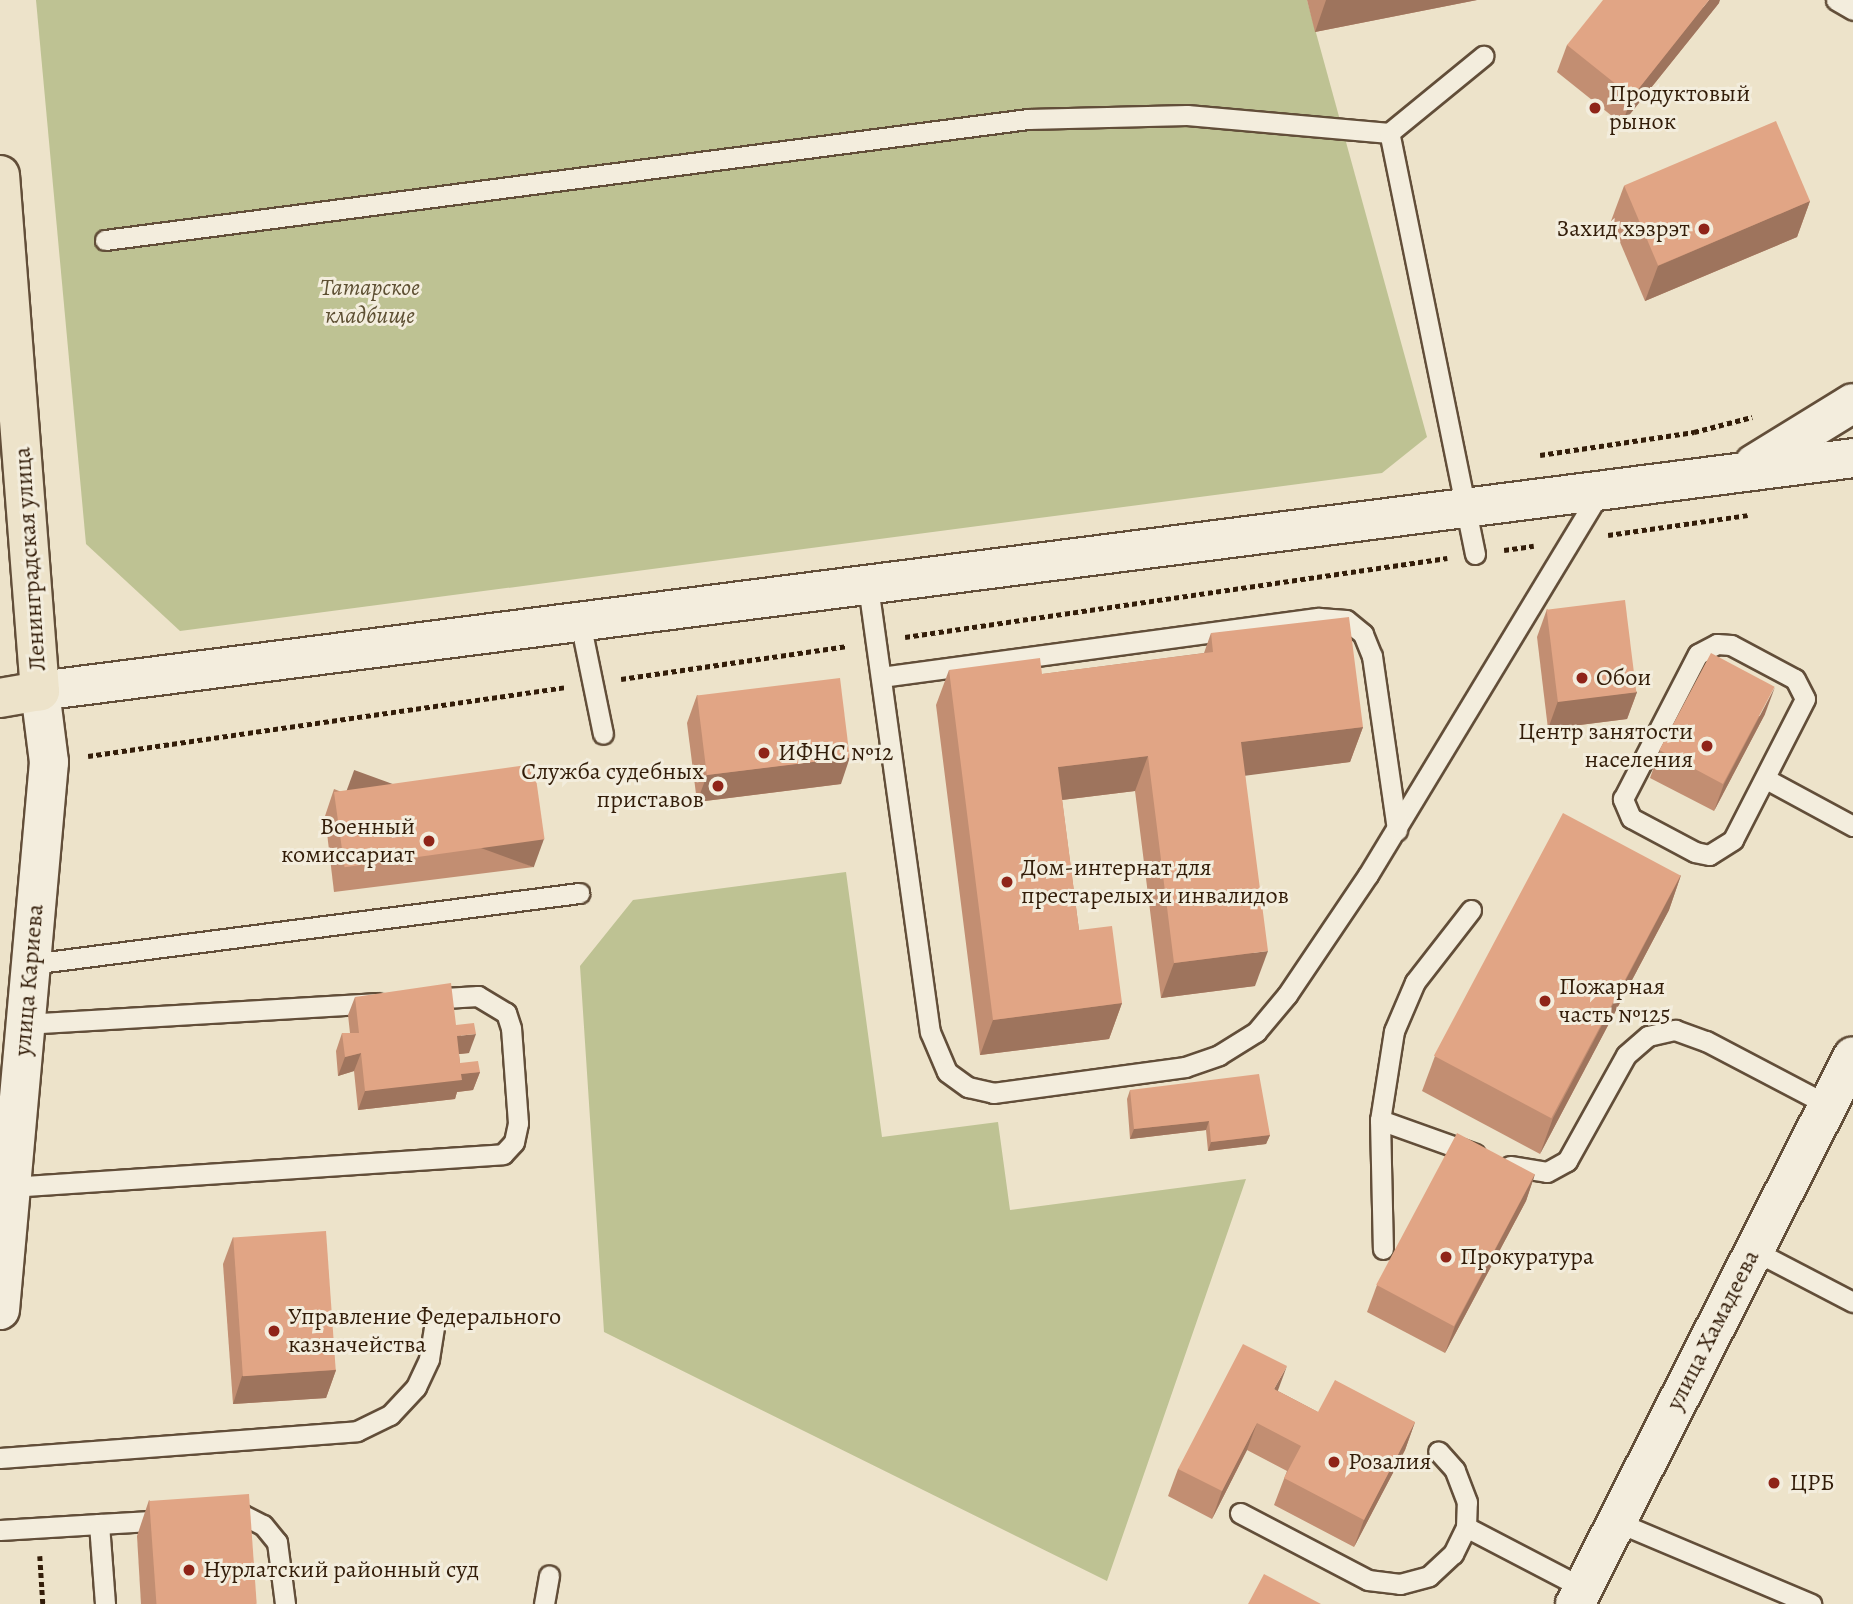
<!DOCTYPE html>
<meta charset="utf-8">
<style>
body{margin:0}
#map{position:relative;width:1853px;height:1604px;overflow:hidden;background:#ede3ca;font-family:Alegreya,serif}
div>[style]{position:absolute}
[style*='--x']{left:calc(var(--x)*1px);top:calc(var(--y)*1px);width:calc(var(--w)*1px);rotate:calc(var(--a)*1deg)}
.green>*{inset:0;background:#bec293}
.path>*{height:4.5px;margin-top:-2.25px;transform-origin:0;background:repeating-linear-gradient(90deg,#331d09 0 5px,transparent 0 8.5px)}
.roads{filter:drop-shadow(2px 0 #624e39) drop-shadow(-2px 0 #624e39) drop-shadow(0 2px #624e39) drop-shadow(0 -2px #624e39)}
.lane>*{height:19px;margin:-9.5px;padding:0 9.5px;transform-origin:9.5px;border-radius:9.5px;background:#f3eddd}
.secondary>*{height:38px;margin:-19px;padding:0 19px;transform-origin:19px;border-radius:19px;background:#f3eddd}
.primary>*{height:38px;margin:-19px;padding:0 19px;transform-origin:19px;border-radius:19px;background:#ede3ca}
.wall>*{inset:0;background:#c28e72}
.shaded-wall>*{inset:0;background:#9e745d;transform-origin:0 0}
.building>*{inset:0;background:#e1a585;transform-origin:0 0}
.dots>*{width:19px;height:19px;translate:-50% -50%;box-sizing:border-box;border:4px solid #f3eddd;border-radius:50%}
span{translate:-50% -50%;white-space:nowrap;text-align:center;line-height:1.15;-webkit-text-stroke:6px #f3eddd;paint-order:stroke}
.poi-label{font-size:24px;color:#331d09}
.left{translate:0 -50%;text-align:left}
.right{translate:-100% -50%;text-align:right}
.park-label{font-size:24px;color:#5d4f32;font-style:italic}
.street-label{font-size:24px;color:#331d09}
</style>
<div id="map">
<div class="green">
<div style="clip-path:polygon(36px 0,1307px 0,1427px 437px,1382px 473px,180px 631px,86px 544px)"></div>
<div style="clip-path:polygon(846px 872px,882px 1137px,998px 1122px,1010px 1210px,1246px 1179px,1107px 1581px,604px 1332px,580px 966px,633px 900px)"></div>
</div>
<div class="path">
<div style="--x:1540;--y:455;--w:156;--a:-8.5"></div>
<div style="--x:1694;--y:432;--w:60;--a:-14.5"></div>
<div style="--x:1608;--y:535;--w:141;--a:-8.1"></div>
<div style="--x:1504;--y:550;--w:30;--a:-8"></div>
<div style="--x:905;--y:637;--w:548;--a:-8.29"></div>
<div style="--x:621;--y:679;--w:229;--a:-8.3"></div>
<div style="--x:88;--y:756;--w:481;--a:-8.2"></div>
<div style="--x:40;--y:1556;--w:48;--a:86.4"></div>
</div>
<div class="roads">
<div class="lane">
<div style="--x:1836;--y:0;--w:20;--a:30"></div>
<div style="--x:105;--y:240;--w:931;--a:-7.47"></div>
<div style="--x:1028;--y:119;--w:159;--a:-1.4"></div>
<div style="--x:1187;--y:115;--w:203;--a:5.1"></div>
<div style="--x:1475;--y:554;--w:430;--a:-101.5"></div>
<div style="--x:1389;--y:133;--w:122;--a:-39.3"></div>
<div style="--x:868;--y:586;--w:450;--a:82.1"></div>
<div style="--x:930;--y:1032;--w:43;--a:67"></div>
<div style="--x:947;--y:1072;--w:26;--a:36"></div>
<div style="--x:968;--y:1087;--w:26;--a:13"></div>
<div style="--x:993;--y:1093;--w:194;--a:-7.7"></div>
<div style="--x:1185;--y:1067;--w:36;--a:-19"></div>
<div style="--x:1219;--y:1055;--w:44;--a:-31.9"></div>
<div style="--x:1256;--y:1032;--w:48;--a:-50"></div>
<div style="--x:1287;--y:995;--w:145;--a:-56"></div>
<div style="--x:1368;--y:875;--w:448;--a:-58.8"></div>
<div style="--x:580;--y:622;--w:114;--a:78.4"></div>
<div style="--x:1717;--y:644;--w:14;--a:4"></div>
<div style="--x:1731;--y:645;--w:72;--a:28"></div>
<div style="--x:1795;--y:679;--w:22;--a:63"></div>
<div style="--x:1805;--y:699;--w:158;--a:117.1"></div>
<div style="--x:1733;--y:840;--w:28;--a:148"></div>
<div style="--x:1709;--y:855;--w:14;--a:-168"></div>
<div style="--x:1695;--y:852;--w:72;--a:-152"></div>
<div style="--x:1631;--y:818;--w:21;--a:-113"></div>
<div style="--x:1623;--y:799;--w:163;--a:-62.7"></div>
<div style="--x:1698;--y:654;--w:21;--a:-28"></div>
<div style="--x:881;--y:677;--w:442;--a:-7.7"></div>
<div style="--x:1319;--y:618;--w:27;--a:4"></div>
<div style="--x:1346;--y:620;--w:22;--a:39"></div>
<div style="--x:1363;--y:634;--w:24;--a:68"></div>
<div style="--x:1372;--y:656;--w:176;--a:81.8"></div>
<div style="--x:1766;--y:779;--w:99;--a:28.4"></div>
<div style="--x:1471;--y:910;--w:91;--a:127.9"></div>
<div style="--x:1415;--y:982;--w:53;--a:113.2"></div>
<div style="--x:1394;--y:1031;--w:90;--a:98.9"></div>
<div style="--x:1380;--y:1120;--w:101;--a:19.7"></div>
<div style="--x:31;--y:964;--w:553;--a:-7.38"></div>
<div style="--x:25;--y:1024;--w:353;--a:-3.4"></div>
<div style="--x:1380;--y:1120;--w:129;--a:88.7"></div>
<div style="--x:1510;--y:1166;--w:37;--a:9"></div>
<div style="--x:1547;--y:1172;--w:23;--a:-29"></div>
<div style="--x:1567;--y:1161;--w:121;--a:-60.9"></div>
<div style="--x:1626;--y:1055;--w:29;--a:-41"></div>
<div style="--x:1648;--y:1036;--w:28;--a:-13"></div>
<div style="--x:1675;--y:1030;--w:33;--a:20"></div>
<div style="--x:1706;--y:1041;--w:138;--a:27.7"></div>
<div style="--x:10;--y:1187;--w:494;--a:-3.8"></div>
<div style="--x:503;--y:1154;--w:16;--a:-47"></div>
<div style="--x:514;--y:1142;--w:19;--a:-78"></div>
<div style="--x:518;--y:1123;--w:95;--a:-94.2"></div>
<div style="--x:511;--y:1028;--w:16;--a:-108"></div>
<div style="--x:506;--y:1013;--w:33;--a:-149"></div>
<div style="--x:478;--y:996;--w:50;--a:176.6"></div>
<div style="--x:1753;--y:1250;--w:113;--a:27.5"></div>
<div style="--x:0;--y:1458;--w:358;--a:-4.3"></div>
<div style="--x:357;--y:1431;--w:37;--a:-26"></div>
<div style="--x:390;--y:1415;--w:38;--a:-47"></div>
<div style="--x:416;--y:1387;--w:31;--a:-65"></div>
<div style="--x:429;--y:1359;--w:31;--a:-81"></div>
<div style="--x:1240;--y:1513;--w:144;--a:27.6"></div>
<div style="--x:1368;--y:1580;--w:32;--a:7"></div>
<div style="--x:1400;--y:1584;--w:30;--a:-15"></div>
<div style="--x:1429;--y:1576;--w:33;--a:-43"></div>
<div style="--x:1453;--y:1554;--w:30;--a:-64"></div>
<div style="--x:1466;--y:1527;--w:25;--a:-88"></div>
<div style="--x:1467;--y:1502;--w:34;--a:-111"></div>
<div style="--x:1455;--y:1470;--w:25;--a:-132"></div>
<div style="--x:226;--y:1516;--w:17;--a:-3"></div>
<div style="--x:243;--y:1515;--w:22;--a:27"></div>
<div style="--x:263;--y:1525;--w:22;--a:51"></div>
<div style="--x:277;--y:1542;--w:63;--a:82.6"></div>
<div style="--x:1617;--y:1522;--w:211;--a:22.9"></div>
<div style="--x:99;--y:1524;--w:69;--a:-3.3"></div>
<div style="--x:1466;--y:1527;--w:132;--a:27.5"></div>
<div style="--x:0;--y:1530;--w:99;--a:-3.5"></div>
<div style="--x:99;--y:1524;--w:80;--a:85.7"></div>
<div style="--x:544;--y:1604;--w:29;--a:-80"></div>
</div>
<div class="secondary">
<div style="--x:1754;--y:464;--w:116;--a:-31.6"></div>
<div style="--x:0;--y:1310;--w:550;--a:-84.89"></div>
<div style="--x:49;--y:762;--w:72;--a:-97.2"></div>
<div style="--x:40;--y:691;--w:1828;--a:-7.32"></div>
<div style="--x:1575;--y:1604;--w:614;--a:-63.1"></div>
</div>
<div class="primary">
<div style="--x:0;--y:175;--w:518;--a:85.57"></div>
<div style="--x:40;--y:691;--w:41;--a:170.1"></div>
</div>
</div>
<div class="wall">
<div style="clip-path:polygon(1307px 0,1477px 0,1315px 32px)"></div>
<div style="clip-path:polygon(1719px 3px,1622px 124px,1557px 72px,1567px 45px)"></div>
<div style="clip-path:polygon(1624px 186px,1810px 201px,1797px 237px,1645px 301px,1611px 221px)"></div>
<div style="clip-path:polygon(1547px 609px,1637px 692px,1627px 719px,1548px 729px,1537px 637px)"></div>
<div style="clip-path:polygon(1211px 633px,1363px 727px,1350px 762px,1245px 775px,1255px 986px,1161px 998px,1135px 791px,1062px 800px,1079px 930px,1122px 1003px,1109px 1039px,980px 1055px,936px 705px,949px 670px,1042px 674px,1204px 653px)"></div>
<div style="clip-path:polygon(697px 695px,841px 784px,697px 802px,687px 723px)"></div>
<div style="clip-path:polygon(1765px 714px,1714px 811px,1650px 778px,1660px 750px)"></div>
<div style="clip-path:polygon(334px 789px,534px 867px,334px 892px,325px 816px)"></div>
<div style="clip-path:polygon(1681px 875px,1669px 910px,1540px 1154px,1422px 1091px,1435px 1056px)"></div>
<div style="clip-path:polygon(355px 997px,456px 1025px,469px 1053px,459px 1054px,460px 1063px,480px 1072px,473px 1090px,457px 1092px,455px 1099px,358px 1110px,354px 1071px,338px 1076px,336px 1051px,342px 1033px,350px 1033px,348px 1015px)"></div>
<div style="clip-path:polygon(1130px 1090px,1270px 1135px,1266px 1144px,1208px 1151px,1206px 1130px,1130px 1139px,1127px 1099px)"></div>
<div style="clip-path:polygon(1535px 1174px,1526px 1201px,1445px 1353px,1367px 1312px,1377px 1285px)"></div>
<div style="clip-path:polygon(233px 1237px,336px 1370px,326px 1398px,233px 1404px,223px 1264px)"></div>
<div style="clip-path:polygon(1278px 1391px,1318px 1412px,1415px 1422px,1405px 1450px,1354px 1547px,1274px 1505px,1287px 1471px,1247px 1450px,1212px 1519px,1168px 1496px,1178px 1469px)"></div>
<div style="clip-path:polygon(149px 1500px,256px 1604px,141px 1604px,137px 1536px)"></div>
</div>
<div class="shaded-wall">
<div style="clip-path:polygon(1326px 0,1477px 0,1315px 32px)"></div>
<div style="clip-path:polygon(1709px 0,1720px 0,1719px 3px,1622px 124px,1632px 97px)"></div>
<div style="clip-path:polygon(1810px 201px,1797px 237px,1645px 301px,1658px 266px)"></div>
<div style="clip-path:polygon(1775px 687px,1765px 714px,1714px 811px,1724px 784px)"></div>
<div style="clip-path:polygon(1637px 692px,1627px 719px,1548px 729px,1558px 701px)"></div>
<div style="clip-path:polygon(1363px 727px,1350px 762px,1228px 778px,1241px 742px)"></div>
<div style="clip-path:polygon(1148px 756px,1135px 791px,1045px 802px,1058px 767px)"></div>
<div style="clip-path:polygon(850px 757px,841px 784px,697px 802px,707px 775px)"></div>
<div style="left:544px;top:839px;width:30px;height:202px;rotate:110deg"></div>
<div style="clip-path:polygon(1681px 875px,1669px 910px,1540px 1154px,1553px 1118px)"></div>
<div style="clip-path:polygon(1268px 951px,1255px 986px,1161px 998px,1174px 963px)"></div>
<div style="clip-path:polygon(1122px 1003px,1109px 1039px,980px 1055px,993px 1020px)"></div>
<div style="clip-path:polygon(476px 1034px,469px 1053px,450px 1055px,457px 1036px)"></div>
<div style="clip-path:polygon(361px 1053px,354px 1071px,338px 1076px,345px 1057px)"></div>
<div style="clip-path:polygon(480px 1072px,473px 1090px,457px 1092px,455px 1099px,358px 1110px,365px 1091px,461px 1074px)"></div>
<div style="clip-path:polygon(1209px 1121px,1206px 1130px,1130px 1139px,1134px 1129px)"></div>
<div style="clip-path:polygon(1270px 1135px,1266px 1144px,1208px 1151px,1211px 1142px)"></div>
<div style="clip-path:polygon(1535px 1174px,1526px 1201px,1445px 1353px,1455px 1326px)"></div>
<div style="clip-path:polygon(1287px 1366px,1277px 1393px,1274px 1389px)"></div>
<div style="clip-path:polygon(336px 1370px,326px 1398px,233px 1404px,242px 1376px)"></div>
<div style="clip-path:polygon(1415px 1422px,1405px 1450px,1354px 1547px,1364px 1520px)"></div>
<div style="clip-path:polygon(1257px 1423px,1247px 1450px,1212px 1519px,1222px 1491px)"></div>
</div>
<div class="building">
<div style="clip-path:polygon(1603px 0,1709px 0,1632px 97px,1567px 45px)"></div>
<div style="left:1776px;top:121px;width:87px;height:165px;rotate:67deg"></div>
<div style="left:1625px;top:600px;width:93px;height:79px;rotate:83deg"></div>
<div style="clip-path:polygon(1349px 617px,1363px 727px,1241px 742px,1268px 951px,1174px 963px,1148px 756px,1058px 767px,1079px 930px,1112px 926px,1122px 1003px,993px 1020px,949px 670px,1040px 658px,1042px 674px,1213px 652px,1211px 633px)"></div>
<div style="left:1711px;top:653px;width:72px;height:110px;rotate:28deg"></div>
<div style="left:840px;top:678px;width:80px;height:144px;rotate:83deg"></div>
<div style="left:534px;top:764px;width:76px;height:202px;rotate:82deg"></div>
<div style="left:1563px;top:813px;width:133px;height:275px;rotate:28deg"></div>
<div style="clip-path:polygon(451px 983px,456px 1025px,474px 1023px,476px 1034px,457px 1036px,460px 1063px,478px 1061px,480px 1072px,461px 1074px,462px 1080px,365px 1091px,361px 1053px,345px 1057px,342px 1033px,359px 1033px,355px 997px)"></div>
<div style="clip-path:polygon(1259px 1074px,1270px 1135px,1211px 1142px,1209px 1121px,1134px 1129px,1130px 1090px)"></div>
<div style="left:1457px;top:1133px;width:88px;height:172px;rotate:28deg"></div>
<div style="left:326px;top:1231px;width:139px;height:93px;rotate:86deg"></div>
<div style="clip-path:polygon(1243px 1344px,1287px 1366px,1274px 1389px,1318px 1412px,1335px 1380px,1415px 1422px,1364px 1520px,1284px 1478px,1301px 1446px,1257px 1423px,1222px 1491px,1178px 1469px)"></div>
<div style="left:249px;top:1494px;width:110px;height:100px;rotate:86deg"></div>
<div style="clip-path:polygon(1264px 1574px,1321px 1604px,1248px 1604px)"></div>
</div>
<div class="dots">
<div style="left:1595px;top:108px;background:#8f2418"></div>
<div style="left:1704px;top:229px;background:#8f2418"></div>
<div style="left:1582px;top:678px;background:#8f2418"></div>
<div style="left:1707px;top:746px;background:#8f2418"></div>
<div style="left:764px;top:753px;background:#8f2418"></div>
<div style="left:718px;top:786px;background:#8f2418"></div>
<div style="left:429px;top:841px;background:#8f2418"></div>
<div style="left:1007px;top:882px;background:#8f2418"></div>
<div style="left:1545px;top:1001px;background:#8f2418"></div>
<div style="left:1446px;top:1257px;background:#8f2418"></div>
<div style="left:274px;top:1331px;background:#8f2418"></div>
<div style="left:1334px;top:1462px;background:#8f2418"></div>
<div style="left:1774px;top:1483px;background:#8f2418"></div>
<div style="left:189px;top:1570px;background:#8f2418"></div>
</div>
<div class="poi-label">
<span class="left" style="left:1609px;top:108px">Продуктовый<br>рынок</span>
<span class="right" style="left:1690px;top:229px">Захид хэзрэт</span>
<span class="left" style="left:1596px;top:678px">Обои</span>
<span class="right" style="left:1693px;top:746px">Центр занятости<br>населения</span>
<span class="left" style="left:778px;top:753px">ИФНС №12</span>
<span class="right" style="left:704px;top:786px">Служба судебных<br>приставов</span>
<span class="right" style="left:415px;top:841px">Военный<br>комиссариат</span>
<span class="left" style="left:1021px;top:882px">Дом-интернат для<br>престарелых и инвалидов</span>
<span class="left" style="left:1559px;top:1001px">Пожарная<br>часть №125</span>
<span class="left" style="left:1460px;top:1257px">Прокуратура</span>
<span class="left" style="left:288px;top:1331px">Управление Федерального<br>казначейства</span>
<span class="left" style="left:1348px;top:1462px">Розалия</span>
<span class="left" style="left:1790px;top:1483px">ЦРБ</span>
<span class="left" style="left:203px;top:1570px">Нурлатский районный суд</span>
</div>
<div class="park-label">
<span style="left:370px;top:302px">Татарское<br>кладбище</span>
</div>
<div class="street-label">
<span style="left:30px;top:559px;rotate:-94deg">Ленинградская улица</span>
<span style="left:29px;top:980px;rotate:-85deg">улица Кариева</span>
<span style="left:1713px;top:1330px;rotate:-63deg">улица Хамадеева</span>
</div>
</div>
